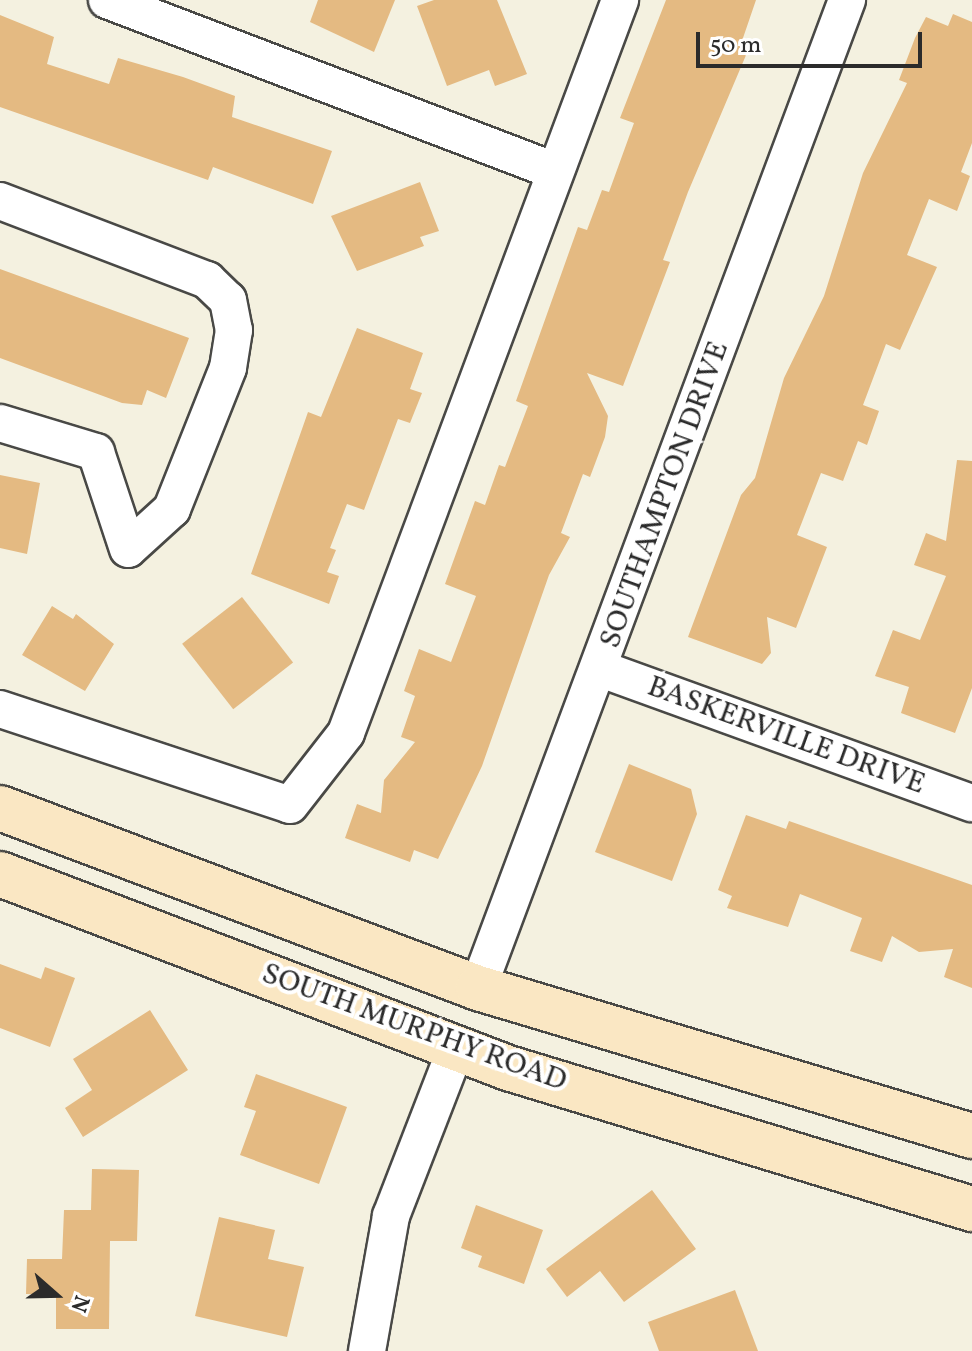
<!DOCTYPE html>
<style>
body{margin:0}
#map{position:relative;width:972px;height:1351px;overflow:hidden;background:#f4f1e0;font-family:Vollkorn,serif}
div>[style]{position:absolute}
[style*='--x']{left:calc(var(--x)*1px);top:calc(var(--y)*1px);width:calc(var(--w)*1px);rotate:calc(var(--a)*1deg)}
.building>*{inset:0;background:#e4ba82;transform-origin:0 0}
.roads{filter:drop-shadow(2px 0 #494946) drop-shadow(-2px 0 #494946) drop-shadow(0 2px #494946) drop-shadow(0 -2px #494946)}
.minor>*{height:36px;margin:-18px;padding:0 18px;transform-origin:18px;border-radius:18px;background:#fff}
.secondary>*{height:44px;margin:-22px;padding:0 22px;transform-origin:22px;border-radius:22px;background:#fae7c3}
span{translate:-50% -50%;white-space:nowrap;text-align:center;line-height:1.15;-webkit-text-stroke:8px #fff;paint-order:stroke}
.street-label{font-size:30px;color:#2b2b2b}
.north{position:absolute;left:16px;top:1255px;width:80px;height:80px;-webkit-text-stroke:6px #fff;paint-order:stroke;rotate:110deg;font-size:22px;font-weight:700;line-height:32px;text-align:center;color:#2b2b2b}
.north::after{content:'';display:block;margin:auto;width:28px;height:36px;background:#2b2b2b;clip-path:polygon(50% 0,100% 100%,50% 72%,0 100%)}
.scale{position:absolute;left:696px;top:32px;width:226px;height:36px;box-sizing:border-box;border:4px solid #2b2b2b;border-top:0;padding-left:10px;font-size:24px;line-height:28px;white-space:nowrap;color:#2b2b2b;-webkit-text-stroke:6px #fff;paint-order:stroke}
</style>
<div id="map">
<div class="building">
<div style="clip-path:polygon(318px 0,395px 0,374px 52px,310px 22px)"></div>
<div style="clip-path:polygon(434px 0,497px 0,527px 74px,495px 86px,489px 70px,447px 86px,417px 6px)"></div>
<div style="clip-path:polygon(666px 0,756px 0,743px 38px,752px 41px,688px 192px,663px 260px,670px 262px,623px 386px,587px 373px,608px 416px,605px 437px,590px 477px,583px 474px,561px 533px,570px 537px,549px 575px,482px 766px,438px 859px,414px 850px,410px 862px,345px 838px,357px 804px,381px 813px,384px 780px,415px 742px,401px 737px,415px 696px,404px 691px,419px 649px,451px 662px,476px 596px,445px 584px,475px 501px,485px 505px,499px 465px,505px 467px,528px 406px,516px 401px,578px 227px,587px 230px,602px 190px,609px 192px,634px 123px,620px 118px)"></div>
<div style="clip-path:polygon(953px 14px,972px 22px,972px 143px,961px 172px,970px 176px,957px 211px,929px 199px,907px 255px,937px 267px,900px 350px,886px 344px,863px 405px,879px 411px,867px 445px,858px 441px,843px 481px,821px 473px,797px 535px,827px 547px,796px 628px,767px 617px,771px 653px,762px 664px,688px 637px,741px 495px,755px 478px,784px 378px,824px 296px,863px 173px,907px 83px,899px 80px,915px 38px,926px 17px,948px 26px)"></div>
<div style="clip-path:polygon(0 15px,54px 37px,47px 64px,109px 84px,118px 58px,183px 77px,235px 96px,232px 117px,332px 151px,313px 204px,213px 167px,208px 180px,0 107px)"></div>
<div style="clip-path:polygon(420px 182px,439px 231px,420px 237px,424px 246px,357px 271px,331px 216px)"></div>
<div style="clip-path:polygon(0 269px,189px 338px,166px 398px,147px 390px,142px 405px,122px 403px,0 358px)"></div>
<div style="clip-path:polygon(357px 328px,423px 353px,410px 389px,422px 393px,410px 423px,398px 419px,364px 510px,347px 504px,330px 548px,336px 550px,327px 572px,339px 576px,329px 604px,251px 574px,308px 412px,321px 417px)"></div>
<div style="clip-path:polygon(957px 460px,972px 461px,972px 688px,955px 733px,901px 713px,909px 687px,875px 676px,893px 630px,920px 640px,946px 576px,914px 565px,926px 533px,946px 541px)"></div>
<div style="clip-path:polygon(0 475px,40px 483px,27px 554px,0 548px)"></div>
<div style="left:242px;top:597px;width:83px;height:76px;rotate:52deg"></div>
<div style="clip-path:polygon(52px 606px,73px 619px,76px 614px,114px 644px,85px 691px,22px 655px)"></div>
<div style="clip-path:polygon(629px 764px,691px 789px,697px 814px,672px 881px,595px 852px)"></div>
<div style="clip-path:polygon(746px 815px,786px 829px,789px 821px,972px 885px,972px 988px,944px 977px,953px 949px,919px 952px,892px 936px,882px 962px,850px 951px,862px 918px,800px 894px,788px 927px,727px 908px,732px 896px,718px 890px)"></div>
<div style="clip-path:polygon(0 964px,41px 979px,45px 967px,75px 978px,50px 1047px,0 1028px)"></div>
<div style="clip-path:polygon(150px 1010px,188px 1070px,83px 1137px,65px 1108px,92px 1090px,73px 1059px)"></div>
<div style="clip-path:polygon(256px 1074px,347px 1107px,319px 1184px,240px 1155px,256px 1111px,244px 1107px)"></div>
<div style="clip-path:polygon(92px 1169px,139px 1170px,137px 1241px,110px 1241px,109px 1329px,56px 1329px,56px 1295px,26px 1294px,27px 1259px,62px 1259px,64px 1210px,91px 1210px)"></div>
<div style="clip-path:polygon(652px 1190px,696px 1249px,624px 1302px,600px 1271px,567px 1297px,546px 1269px)"></div>
<div style="clip-path:polygon(476px 1205px,543px 1230px,524px 1284px,478px 1267px,482px 1256px,461px 1248px)"></div>
<div style="clip-path:polygon(219px 1217px,275px 1230px,268px 1259px,304px 1267px,287px 1337px,195px 1316px)"></div>
<div style="clip-path:polygon(735px 1290px,758px 1351px,659px 1351px,648px 1322px)"></div>
</div>
<div class="roads">
<div class="minor">
<div style="--x:107;--y:0;--w:480;--a:20.9"></div>
<div style="--x:0;--y:201;--w:222;--a:20.9"></div>
<div style="--x:207;--y:280;--w:29;--a:44"></div>
<div style="--x:228;--y:300;--w:31;--a:79"></div>
<div style="--x:234;--y:330;--w:38;--a:99"></div>
<div style="--x:228;--y:368;--w:152;--a:111.7"></div>
<div style="--x:172;--y:509;--w:59;--a:137.7"></div>
<div style="--x:128;--y:549;--w:102;--a:-108.3"></div>
<div style="--x:96;--y:452;--w:100;--a:-163.2"></div>
<div style="--x:601;--y:669;--w:394;--a:19.9"></div>
<div style="--x:0;--y:709;--w:305;--a:18.3"></div>
<div style="--x:290;--y:805;--w:91;--a:-52.1"></div>
<div style="--x:346;--y:733;--w:783;--a:-69.5"></div>
<div style="--x:478;--y:988;--w:1055;--a:-69.52"></div>
<div style="--x:367;--y:1351;--w:137;--a:-79.9"></div>
<div style="--x:391;--y:1216;--w:180;--a:-68.8"></div>
</div>
<div class="secondary">
<div style="--x:0;--y:808;--w:511;--a:20.63"></div>
<div style="--x:478;--y:988;--w:516;--a:16.68"></div>
<div style="--x:0;--y:874;--w:544;--a:20.9"></div>
<div style="--x:508;--y:1068;--w:485;--a:16.9"></div>
</div>
</div>
<div class="street-label">
<span style="left:665px;top:495px;rotate:-70deg">SOUTHAMPTON DRIVE</span>
<span style="left:786px;top:736px;rotate:20deg">BASKERVILLE DRIVE</span>
<span style="left:414px;top:1028px;rotate:20deg">SOUTH MURPHY ROAD</span>
</div>
<div class="north">N</div>
<div class="scale">50 m</div>
</div>
